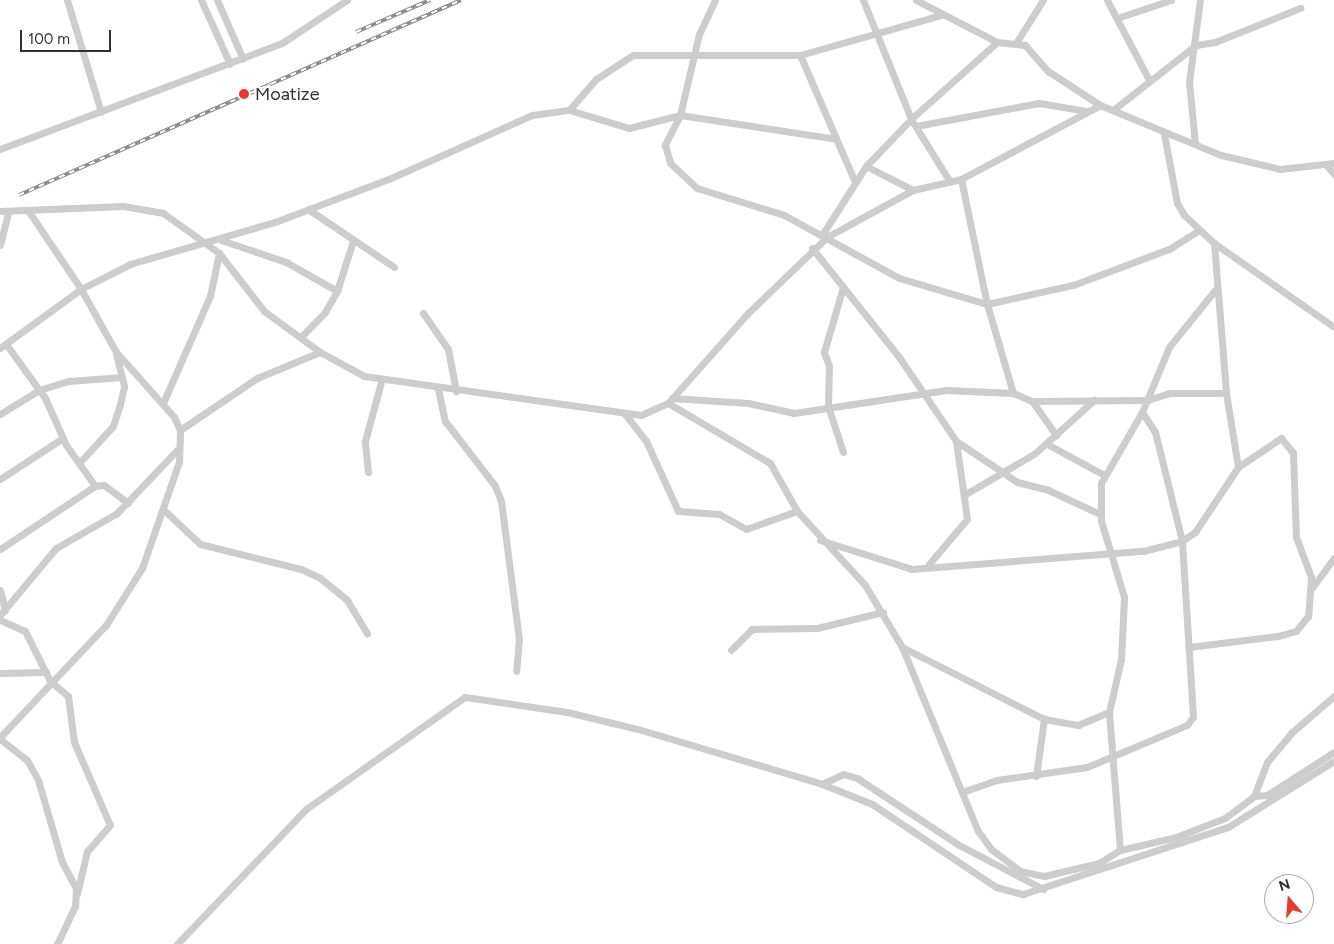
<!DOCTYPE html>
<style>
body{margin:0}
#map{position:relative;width:1334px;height:944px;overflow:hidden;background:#fff;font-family:Figtree,sans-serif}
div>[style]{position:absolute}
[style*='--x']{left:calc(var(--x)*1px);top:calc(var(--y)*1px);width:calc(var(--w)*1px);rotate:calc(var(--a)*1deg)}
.street>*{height:7px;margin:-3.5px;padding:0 3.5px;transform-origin:3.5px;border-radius:3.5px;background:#cdcdcd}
.rail>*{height:4px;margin-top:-2px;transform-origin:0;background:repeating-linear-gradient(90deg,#fff 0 5.5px,#858585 0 11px);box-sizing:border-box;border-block:1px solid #858585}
.dots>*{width:14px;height:14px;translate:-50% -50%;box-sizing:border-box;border:2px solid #fff;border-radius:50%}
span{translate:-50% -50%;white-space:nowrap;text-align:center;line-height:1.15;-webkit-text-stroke:5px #fff;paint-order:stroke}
.poi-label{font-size:18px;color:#303030}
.left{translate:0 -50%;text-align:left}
.north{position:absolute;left:1264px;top:874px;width:50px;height:50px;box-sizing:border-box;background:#fff;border:1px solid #acacac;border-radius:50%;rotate:342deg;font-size:14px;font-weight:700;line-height:20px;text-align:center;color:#303030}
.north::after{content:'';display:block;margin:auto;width:18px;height:22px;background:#ea382e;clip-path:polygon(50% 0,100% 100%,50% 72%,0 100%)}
.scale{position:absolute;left:20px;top:30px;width:91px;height:22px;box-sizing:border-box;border:2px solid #303030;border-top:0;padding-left:6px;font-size:15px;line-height:18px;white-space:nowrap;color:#303030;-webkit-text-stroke:4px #fff;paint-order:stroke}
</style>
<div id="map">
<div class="street">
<div style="--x:67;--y:0;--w:117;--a:73.1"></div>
<div style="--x:201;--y:0;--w:70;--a:65.6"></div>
<div style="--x:217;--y:0;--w:64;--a:66.2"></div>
<div style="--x:715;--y:0;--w:38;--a:115"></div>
<div style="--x:699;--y:34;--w:83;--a:103.2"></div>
<div style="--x:680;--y:115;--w:34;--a:117"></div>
<div style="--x:665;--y:145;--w:19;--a:74"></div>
<div style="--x:670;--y:163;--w:37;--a:43"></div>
<div style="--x:697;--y:188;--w:91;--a:17.2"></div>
<div style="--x:784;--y:215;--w:131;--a:28.7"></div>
<div style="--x:899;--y:278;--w:92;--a:16.5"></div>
<div style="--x:987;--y:304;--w:88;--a:-12.5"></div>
<div style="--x:1073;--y:285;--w:103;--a:-20.6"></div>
<div style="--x:1169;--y:249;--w:34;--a:-32"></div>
<div style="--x:863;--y:0;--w:128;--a:68"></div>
<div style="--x:911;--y:119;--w:74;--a:58.2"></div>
<div style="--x:916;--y:0;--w:91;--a:27.4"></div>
<div style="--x:997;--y:42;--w:28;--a:6"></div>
<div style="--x:1025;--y:45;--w:35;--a:49"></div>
<div style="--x:1048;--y:71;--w:62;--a:33.2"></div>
<div style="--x:1107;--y:0;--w:90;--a:62.3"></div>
<div style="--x:1117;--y:18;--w:57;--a:-18.4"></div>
<div style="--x:1016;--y:43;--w:51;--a:-57.9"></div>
<div style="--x:800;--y:55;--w:136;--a:66.6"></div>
<div style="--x:569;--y:110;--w:41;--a:-48.9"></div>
<div style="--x:596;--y:79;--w:44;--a:-33"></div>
<div style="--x:633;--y:55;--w:167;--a:0"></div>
<div style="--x:800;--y:55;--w:147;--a:-15.8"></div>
<div style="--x:1113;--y:110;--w:105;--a:-38.1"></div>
<div style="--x:1196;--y:45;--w:19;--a:-9"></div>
<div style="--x:1215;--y:42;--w:92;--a:-21.8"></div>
<div style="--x:916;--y:126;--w:125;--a:-10.6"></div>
<div style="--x:1039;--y:103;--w:49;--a:9.5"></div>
<div style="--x:1164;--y:134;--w:70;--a:79.3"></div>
<div style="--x:1177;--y:203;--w:14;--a:60"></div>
<div style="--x:1184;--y:215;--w:41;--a:43"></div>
<div style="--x:1214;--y:243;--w:146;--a:35"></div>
<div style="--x:1195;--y:144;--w:62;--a:-95.5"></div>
<div style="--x:1189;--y:82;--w:83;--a:-82.4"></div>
<div style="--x:0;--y:149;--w:301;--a:-20.6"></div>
<div style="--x:282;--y:43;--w:78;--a:-33.5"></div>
<div style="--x:1326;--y:165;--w:12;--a:48"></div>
<div style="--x:866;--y:166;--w:53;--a:27.1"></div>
<div style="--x:961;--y:179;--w:128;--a:78.3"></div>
<div style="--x:987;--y:304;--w:93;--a:73.7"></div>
<div style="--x:308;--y:209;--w:104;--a:34"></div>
<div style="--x:0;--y:211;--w:123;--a:-2.3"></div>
<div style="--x:123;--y:206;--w:41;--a:9.9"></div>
<div style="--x:163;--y:213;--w:69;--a:35.5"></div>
<div style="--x:219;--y:253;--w:73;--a:52.2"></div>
<div style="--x:264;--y:311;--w:69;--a:36.2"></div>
<div style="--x:320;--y:352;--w:50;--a:28.6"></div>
<div style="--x:364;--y:376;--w:280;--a:8"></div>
<div style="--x:641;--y:415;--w:30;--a:-24"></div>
<div style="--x:668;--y:403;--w:120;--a:-48.4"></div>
<div style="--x:748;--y:313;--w:110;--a:-43.9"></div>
<div style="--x:827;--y:237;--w:98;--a:-28.7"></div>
<div style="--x:913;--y:190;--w:49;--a:-12.9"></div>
<div style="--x:961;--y:179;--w:157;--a:-28"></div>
<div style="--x:1100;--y:105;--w:131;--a:22.5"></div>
<div style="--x:1221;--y:155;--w:61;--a:13.3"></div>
<div style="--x:1280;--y:169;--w:54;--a:-6.3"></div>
<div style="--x:822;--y:235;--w:82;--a:-57.5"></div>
<div style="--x:866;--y:166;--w:65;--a:-46.2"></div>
<div style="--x:911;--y:119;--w:115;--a:-41.8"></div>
<div style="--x:221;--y:240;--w:69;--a:18.7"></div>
<div style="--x:286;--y:262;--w:59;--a:29.6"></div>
<div style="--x:1214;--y:243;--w:150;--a:85.4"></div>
<div style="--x:1226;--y:393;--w:75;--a:80.8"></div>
<div style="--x:0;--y:245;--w:33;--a:-76"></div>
<div style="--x:812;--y:248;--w:139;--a:51.4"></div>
<div style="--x:899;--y:357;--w:102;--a:55.8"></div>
<div style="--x:956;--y:441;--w:73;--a:33.9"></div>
<div style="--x:1017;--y:482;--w:32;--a:14"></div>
<div style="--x:1048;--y:490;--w:57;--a:24.8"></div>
<div style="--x:423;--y:313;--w:44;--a:55.2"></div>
<div style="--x:448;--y:349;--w:43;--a:79.2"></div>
<div style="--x:301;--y:337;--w:35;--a:-46"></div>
<div style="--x:325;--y:312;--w:24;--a:-60"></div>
<div style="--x:337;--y:291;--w:52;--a:-72.3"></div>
<div style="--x:6;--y:344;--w:67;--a:54.2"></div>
<div style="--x:45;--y:398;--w:51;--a:65.9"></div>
<div style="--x:66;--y:445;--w:50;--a:54.7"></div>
<div style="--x:95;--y:486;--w:9;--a:-6"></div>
<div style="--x:104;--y:485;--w:30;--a:37"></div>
<div style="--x:0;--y:348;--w:100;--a:-36.1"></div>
<div style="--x:81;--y:289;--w:55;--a:-27"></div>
<div style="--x:130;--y:264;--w:151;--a:-16.2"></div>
<div style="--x:275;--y:222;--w:124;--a:-20.8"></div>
<div style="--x:391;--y:178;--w:154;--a:-24.1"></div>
<div style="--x:532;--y:115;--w:37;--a:-8"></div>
<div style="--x:569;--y:110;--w:63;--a:16.7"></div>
<div style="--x:629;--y:128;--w:53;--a:-14.3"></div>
<div style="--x:680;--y:115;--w:158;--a:8.7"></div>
<div style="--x:438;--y:389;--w:33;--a:78"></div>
<div style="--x:445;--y:421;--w:82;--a:52.4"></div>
<div style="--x:495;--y:486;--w:16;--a:68"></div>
<div style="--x:501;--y:501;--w:139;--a:82.6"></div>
<div style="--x:519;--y:639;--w:32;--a:95"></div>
<div style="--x:672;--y:398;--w:76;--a:3.8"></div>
<div style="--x:748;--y:403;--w:47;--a:12.3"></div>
<div style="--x:794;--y:413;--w:154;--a:-8.6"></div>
<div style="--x:946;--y:390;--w:67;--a:2.6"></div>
<div style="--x:1013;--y:393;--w:21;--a:23"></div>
<div style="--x:1032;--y:401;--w:42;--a:54.8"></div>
<div style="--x:1032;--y:401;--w:116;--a:-0.5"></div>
<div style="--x:1148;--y:400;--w:23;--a:-18"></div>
<div style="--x:1170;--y:393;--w:56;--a:0"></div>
<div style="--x:163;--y:403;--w:117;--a:-66.3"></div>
<div style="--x:210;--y:296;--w:44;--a:-78.2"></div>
<div style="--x:668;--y:403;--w:118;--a:30.5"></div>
<div style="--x:770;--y:463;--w:55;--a:60.6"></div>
<div style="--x:797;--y:511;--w:100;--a:47.4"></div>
<div style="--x:865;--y:585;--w:72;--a:59.2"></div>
<div style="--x:902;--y:647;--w:199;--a:67.6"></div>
<div style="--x:978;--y:831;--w:22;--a:54"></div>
<div style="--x:991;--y:849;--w:36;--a:37"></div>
<div style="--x:1020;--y:871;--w:25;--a:12"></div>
<div style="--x:1044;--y:876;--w:57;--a:-13.3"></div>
<div style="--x:1099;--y:863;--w:25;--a:-32"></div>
<div style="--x:1120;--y:850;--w:57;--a:-13.1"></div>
<div style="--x:1176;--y:837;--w:53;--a:-21.2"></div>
<div style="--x:1225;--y:818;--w:36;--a:-37"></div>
<div style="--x:1254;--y:796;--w:36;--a:-69"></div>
<div style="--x:1267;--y:762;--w:38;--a:-50"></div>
<div style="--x:1291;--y:733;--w:57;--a:-40.7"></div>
<div style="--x:0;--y:414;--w:46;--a:-31.6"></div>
<div style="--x:39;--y:390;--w:31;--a:-17"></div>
<div style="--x:69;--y:381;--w:53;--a:-4.3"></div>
<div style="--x:625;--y:414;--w:34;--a:52"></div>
<div style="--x:646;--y:441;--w:77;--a:65.4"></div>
<div style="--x:678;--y:511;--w:41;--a:4.2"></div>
<div style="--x:719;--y:514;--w:31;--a:29"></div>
<div style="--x:746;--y:529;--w:54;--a:-19.4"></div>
<div style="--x:180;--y:430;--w:93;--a:-34"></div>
<div style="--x:257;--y:378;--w:68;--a:-22.4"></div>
<div style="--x:1047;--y:444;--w:65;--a:28.5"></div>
<div style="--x:843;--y:452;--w:48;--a:-108.1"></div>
<div style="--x:828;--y:406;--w:40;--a:-88.6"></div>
<div style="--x:829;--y:366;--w:15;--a:-110"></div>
<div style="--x:824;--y:352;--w:68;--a:-73.7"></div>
<div style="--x:81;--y:461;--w:47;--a:-47.6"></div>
<div style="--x:113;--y:426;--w:23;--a:-72"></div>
<div style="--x:120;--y:404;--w:18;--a:-77"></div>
<div style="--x:124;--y:386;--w:33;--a:-104"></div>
<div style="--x:368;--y:472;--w:31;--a:-96"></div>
<div style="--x:365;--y:441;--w:61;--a:-74.8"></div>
<div style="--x:0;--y:479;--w:75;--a:-33.1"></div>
<div style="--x:964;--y:495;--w:81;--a:-30.4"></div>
<div style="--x:1034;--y:454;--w:81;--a:-42"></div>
<div style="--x:165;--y:511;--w:48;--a:43.3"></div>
<div style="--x:200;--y:544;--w:104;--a:13.9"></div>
<div style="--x:301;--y:569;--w:21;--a:25"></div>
<div style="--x:320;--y:578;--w:35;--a:39"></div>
<div style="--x:347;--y:600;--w:39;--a:59"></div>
<div style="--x:820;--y:540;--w:96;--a:17.5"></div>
<div style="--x:912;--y:569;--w:232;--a:-4.5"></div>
<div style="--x:1143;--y:551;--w:40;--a:-14.4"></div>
<div style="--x:1182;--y:541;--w:16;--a:-35"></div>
<div style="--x:1195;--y:532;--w:78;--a:-56.5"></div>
<div style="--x:1238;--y:467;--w:52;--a:-34"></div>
<div style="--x:1281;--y:438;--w:19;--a:51"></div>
<div style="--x:1293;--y:453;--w:84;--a:88"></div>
<div style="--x:1296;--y:537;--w:43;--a:69.4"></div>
<div style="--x:1311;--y:577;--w:39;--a:94"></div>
<div style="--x:1308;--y:616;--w:19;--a:129"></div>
<div style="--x:1296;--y:631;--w:19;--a:164"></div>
<div style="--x:1278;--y:636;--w:90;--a:173"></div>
<div style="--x:0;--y:549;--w:114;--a:-33.6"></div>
<div style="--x:929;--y:564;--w:59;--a:-49.8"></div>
<div style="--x:967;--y:519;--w:79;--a:-98"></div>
<div style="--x:1312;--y:588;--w:37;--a:-54"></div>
<div style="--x:0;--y:590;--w:21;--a:76"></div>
<div style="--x:0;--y:615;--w:87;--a:-50.1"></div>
<div style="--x:56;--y:548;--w:70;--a:-29.8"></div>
<div style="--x:117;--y:513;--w:90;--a:-46.4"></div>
<div style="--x:0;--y:620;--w:27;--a:24"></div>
<div style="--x:25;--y:631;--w:56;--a:63.4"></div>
<div style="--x:50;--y:681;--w:23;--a:40"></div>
<div style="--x:68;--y:696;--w:46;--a:82.6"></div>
<div style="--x:74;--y:742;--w:90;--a:66.6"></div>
<div style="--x:110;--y:825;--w:35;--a:131"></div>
<div style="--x:87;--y:851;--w:44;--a:103.1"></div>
<div style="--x:902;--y:647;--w:159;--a:26.9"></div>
<div style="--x:1044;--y:719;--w:35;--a:10"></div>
<div style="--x:1078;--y:725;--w:34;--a:-23"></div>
<div style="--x:731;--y:650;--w:30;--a:-45"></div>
<div style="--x:752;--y:629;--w:65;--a:-0.9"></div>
<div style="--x:817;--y:628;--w:68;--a:-13.6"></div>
<div style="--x:0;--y:673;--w:46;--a:-1.2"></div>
<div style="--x:0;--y:737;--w:154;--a:-46.6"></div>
<div style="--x:106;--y:625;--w:67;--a:-57.7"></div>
<div style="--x:142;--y:568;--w:112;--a:-70.8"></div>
<div style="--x:179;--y:462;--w:32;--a:-88"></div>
<div style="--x:180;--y:430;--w:14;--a:-115"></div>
<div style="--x:174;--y:417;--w:87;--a:-131.7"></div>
<div style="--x:116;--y:352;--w:72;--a:-119.1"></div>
<div style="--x:81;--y:289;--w:93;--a:-124"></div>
<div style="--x:0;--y:739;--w:34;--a:38"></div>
<div style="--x:27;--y:760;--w:23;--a:61"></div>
<div style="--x:38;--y:780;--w:85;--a:73.7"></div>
<div style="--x:62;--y:862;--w:30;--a:62"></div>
<div style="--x:76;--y:888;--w:18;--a:93"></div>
<div style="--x:75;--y:906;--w:42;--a:115.3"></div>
<div style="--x:1036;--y:776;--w:58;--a:-82"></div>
<div style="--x:822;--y:784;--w:23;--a:-25"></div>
<div style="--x:843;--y:774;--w:15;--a:16"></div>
<div style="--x:857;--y:778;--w:122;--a:33.3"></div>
<div style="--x:959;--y:845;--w:95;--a:27.6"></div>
<div style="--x:962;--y:792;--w:37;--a:-19"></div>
<div style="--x:997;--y:780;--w:91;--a:-8.2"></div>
<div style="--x:1087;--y:767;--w:108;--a:-22.8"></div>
<div style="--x:1187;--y:725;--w:10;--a:-53"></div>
<div style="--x:1193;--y:717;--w:176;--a:-93.6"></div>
<div style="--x:1182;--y:541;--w:112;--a:-103.9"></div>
<div style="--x:1155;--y:432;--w:24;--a:-123"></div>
<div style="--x:1254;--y:796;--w:13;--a:-4"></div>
<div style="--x:1267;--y:795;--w:80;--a:-32.7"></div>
<div style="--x:1120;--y:850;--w:138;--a:-94.6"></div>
<div style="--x:1109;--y:712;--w:54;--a:-77.2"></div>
<div style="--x:1121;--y:659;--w:62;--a:-87.2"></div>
<div style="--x:1124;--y:597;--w:79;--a:-106.8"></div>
<div style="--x:1101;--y:521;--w:38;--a:-90"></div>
<div style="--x:1101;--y:483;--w:82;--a:-60"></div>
<div style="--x:1142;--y:412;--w:70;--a:-67.4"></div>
<div style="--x:1169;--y:347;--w:73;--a:-51.1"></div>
<div style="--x:177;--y:944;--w:187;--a:-46.3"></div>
<div style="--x:306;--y:809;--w:194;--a:-35.2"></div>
<div style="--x:465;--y:697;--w:103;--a:8.4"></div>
<div style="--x:567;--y:712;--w:73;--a:13.5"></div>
<div style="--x:638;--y:729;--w:192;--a:16.6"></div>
<div style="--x:822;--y:784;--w:54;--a:21.8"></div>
<div style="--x:872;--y:804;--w:149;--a:33.8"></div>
<div style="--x:996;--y:887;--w:28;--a:15"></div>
<div style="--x:1023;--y:894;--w:216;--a:-18.1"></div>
<div style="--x:1228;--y:827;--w:125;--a:-31.9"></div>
</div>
<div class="rail">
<div style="--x:356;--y:32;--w:81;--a:-23.4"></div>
<div style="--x:19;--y:195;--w:483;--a:-23.8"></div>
</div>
<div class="dots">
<div style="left:244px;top:94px;background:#ea382e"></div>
</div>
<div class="poi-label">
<span class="left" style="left:255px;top:94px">Moatize</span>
</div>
<div class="north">N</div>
<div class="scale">100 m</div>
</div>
